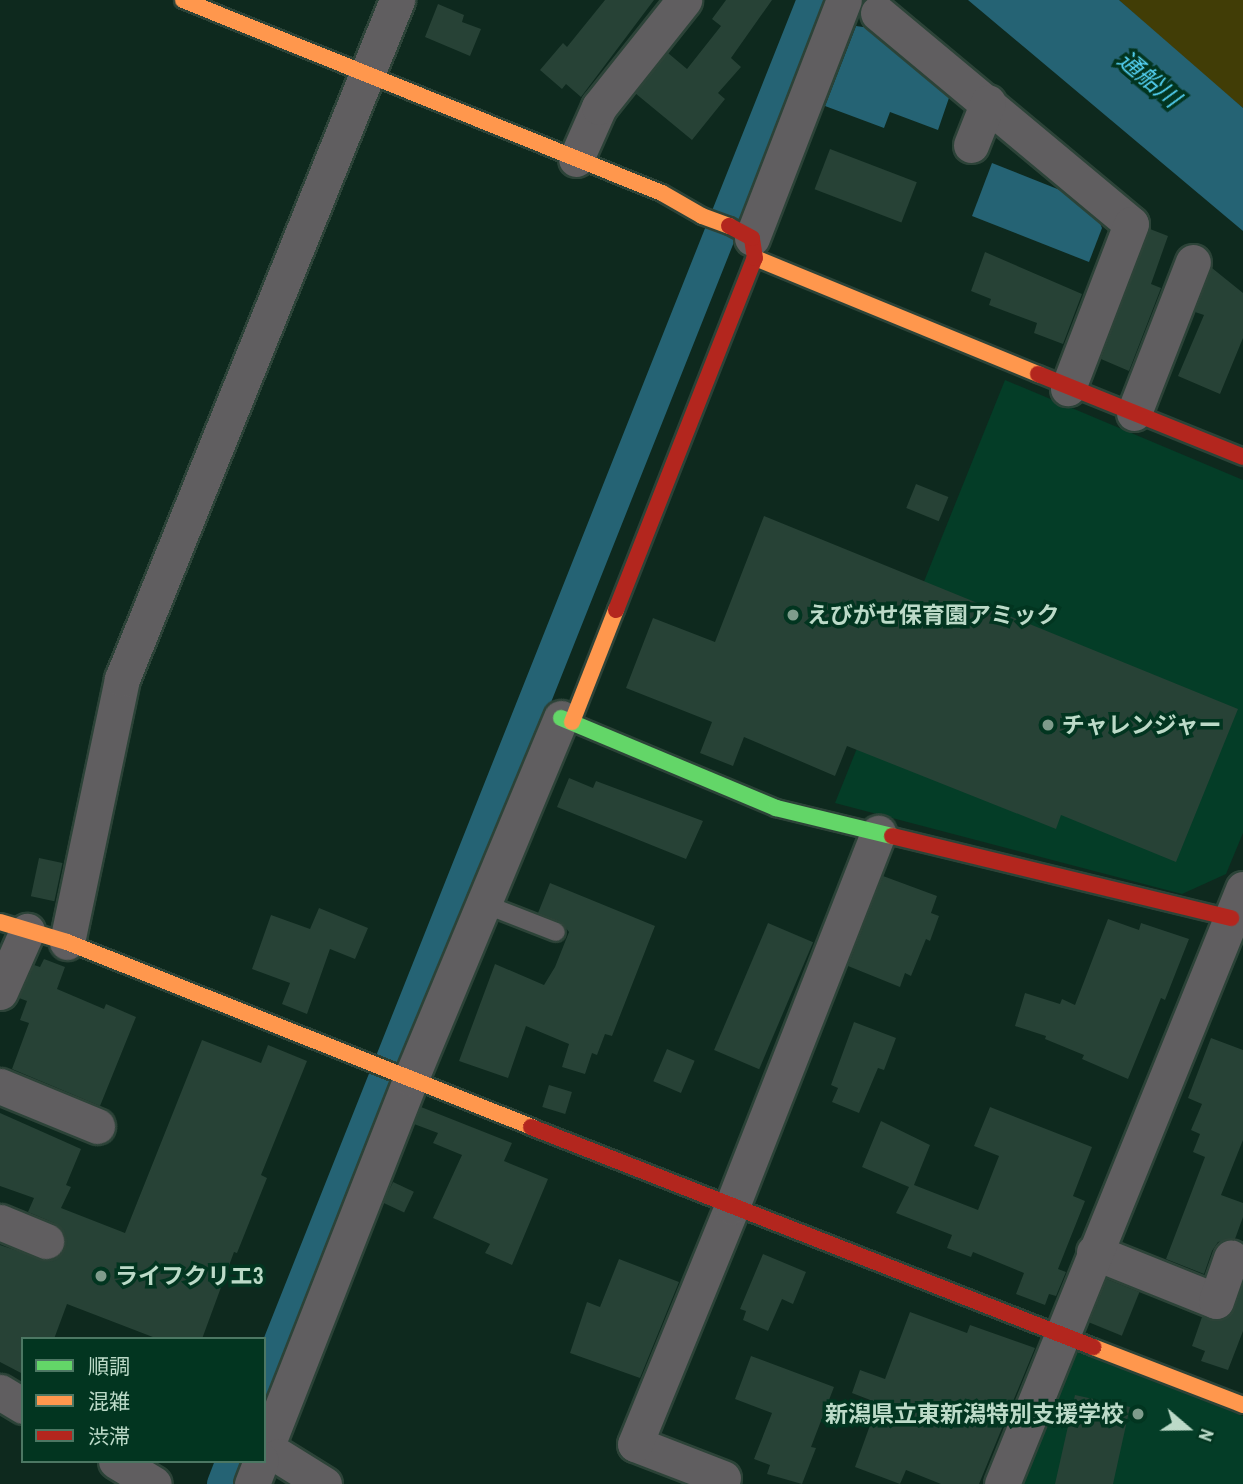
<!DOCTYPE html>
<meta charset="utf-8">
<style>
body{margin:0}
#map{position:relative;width:1243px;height:1484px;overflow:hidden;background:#0e291e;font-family:"Archivo Narrow","Noto Sans JP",sans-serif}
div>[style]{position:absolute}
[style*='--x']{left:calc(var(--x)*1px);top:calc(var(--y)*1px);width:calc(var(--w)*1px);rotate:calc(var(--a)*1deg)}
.built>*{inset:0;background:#043d27}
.green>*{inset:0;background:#413d06}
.water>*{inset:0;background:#256374}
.canal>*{height:32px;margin:-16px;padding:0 16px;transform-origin:16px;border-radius:16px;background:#256374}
.building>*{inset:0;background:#274236;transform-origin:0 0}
.roads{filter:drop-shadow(2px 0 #2c4338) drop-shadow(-2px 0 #2c4338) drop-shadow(0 2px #2c4338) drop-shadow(0 -2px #2c4338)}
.lane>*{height:18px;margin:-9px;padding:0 9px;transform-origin:9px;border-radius:9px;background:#605e60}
.street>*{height:35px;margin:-17.5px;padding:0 17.5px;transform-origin:17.5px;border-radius:17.5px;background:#605e60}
.fast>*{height:16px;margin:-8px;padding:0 8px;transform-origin:8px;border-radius:8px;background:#63d668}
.slow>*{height:16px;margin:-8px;padding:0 8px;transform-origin:8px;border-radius:8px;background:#ff974d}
.jam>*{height:16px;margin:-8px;padding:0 8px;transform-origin:8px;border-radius:8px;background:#b3261e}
.dots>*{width:19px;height:19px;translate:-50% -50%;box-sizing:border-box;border:4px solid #023520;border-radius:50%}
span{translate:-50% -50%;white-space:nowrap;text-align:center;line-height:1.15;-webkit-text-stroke:7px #023520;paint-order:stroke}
.poi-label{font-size:23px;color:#bcdac8;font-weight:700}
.left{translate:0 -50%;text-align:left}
.right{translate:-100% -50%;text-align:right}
.water-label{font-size:24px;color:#54d1f4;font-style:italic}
.legend{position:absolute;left:21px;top:1337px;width:245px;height:126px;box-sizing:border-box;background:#023520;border:2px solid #4c7763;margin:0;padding:9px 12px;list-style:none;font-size:21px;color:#bcdac8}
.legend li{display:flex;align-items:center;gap:14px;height:35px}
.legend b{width:35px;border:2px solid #4c7763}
.north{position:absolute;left:1152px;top:1393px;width:70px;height:70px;-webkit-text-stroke:5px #023520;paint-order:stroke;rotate:110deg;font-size:19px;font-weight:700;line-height:28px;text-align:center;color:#bcdac8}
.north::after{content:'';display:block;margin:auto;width:24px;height:32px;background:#bcdac8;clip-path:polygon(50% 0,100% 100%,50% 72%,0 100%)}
</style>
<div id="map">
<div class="built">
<div style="clip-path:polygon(1005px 380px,1243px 480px,1243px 833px,1226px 874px,1182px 894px,835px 803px)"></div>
<div style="clip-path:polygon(1065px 1346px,1243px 1416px,1243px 1484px,1011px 1484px)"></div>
</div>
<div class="green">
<div style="clip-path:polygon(1119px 0,1243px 0,1243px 108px,1197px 70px)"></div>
</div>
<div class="water">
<div style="clip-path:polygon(968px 0,1119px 0,1243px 108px,1243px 231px)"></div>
<div style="clip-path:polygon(867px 19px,951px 92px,938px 130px,890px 112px,884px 128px,825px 106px,856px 26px,863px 27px)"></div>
<div style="clip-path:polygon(992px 163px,1065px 192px,1099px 221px,1102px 228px,1089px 262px,972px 216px)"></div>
</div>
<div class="canal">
<div style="--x:264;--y:1381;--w:1486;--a:-68.32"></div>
<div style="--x:223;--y:1484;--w:25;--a:-69"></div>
</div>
<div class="building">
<div style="clip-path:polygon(605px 0,654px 0,581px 97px,566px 84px,562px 89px,540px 70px,563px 43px,567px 47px)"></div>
<div style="clip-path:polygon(726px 0,772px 0,731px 58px,741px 67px,718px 93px,725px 99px,692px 140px,635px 93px,668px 53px,687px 69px,721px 26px,712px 19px)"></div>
<div style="clip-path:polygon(438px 4px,464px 15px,462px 22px,481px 29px,470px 56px,425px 37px)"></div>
<div style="left:830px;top:149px;width:93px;height:43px;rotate:21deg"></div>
<div style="clip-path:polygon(1150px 229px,1168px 236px,1151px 284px,1161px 288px,1129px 371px,1101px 359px)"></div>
<div style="clip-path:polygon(985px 252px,1082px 294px,1063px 344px,1034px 333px,1037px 323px,989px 305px,991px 299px,971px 291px)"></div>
<div style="clip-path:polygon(1212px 268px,1243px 293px,1243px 338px,1220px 394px,1178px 376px,1204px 315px,1195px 312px)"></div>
<div style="left:916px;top:484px;width:35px;height:26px;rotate:22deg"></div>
<div style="clip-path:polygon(764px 516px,1238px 709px,1176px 862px,1061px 815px,1056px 829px,847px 746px,835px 776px,744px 737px,733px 766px,700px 753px,712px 722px,626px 688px,653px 618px,715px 642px)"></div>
<div style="clip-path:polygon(569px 778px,593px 788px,596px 781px,703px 821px,686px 859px,557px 807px)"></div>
<div style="left:39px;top:858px;width:24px;height:39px;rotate:12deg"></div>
<div style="clip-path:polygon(883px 876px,937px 896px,931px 913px,939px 916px,930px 941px,926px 939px,911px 976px,905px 973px,900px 987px,848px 966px)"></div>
<div style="clip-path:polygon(550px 883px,655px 926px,612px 1036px,605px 1034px,597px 1055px,592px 1053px,585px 1074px,562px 1067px,569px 1044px,526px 1026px,508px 1078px,459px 1061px,495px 964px,544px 985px,555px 967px,569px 932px,561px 922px,538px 913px)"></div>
<div style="clip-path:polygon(319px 908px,368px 928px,355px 959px,330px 949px,307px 1014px,282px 1004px,290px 983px,252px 969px,271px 915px,310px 929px)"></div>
<div style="clip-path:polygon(1108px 919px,1139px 930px,1141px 923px,1189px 939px,1165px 1000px,1161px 998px,1128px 1079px,1082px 1059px,1084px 1055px,1045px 1039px,1046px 1036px,1015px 1026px,1025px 993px,1060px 1004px,1062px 999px,1075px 1005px)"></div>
<div style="left:768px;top:923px;width:49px;height:138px;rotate:23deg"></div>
<div style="clip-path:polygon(44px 959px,65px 967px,57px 989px,104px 1009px,106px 1004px,136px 1017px,100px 1106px,12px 1069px,29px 1023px,20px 1020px,27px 1001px,19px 998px,34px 965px,40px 967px)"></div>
<div style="clip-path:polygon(854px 1022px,896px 1038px,884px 1070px,878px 1068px,859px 1113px,832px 1102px,838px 1088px,831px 1085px)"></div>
<div style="clip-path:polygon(1211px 1038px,1243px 1050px,1243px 1140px,1221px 1195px,1243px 1203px,1243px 1217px,1235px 1239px,1218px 1242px,1212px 1251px,1204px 1274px,1166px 1259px,1205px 1157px,1193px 1152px,1200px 1134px,1191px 1130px,1202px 1104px,1188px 1098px)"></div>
<div style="clip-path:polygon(202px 1040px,261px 1063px,268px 1045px,307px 1061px,261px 1175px,267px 1178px,237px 1253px,234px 1252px,202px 1339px,158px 1339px,67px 1304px,54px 1339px,23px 1339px,23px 1374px,0 1362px,0 1245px,48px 1261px,59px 1256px,66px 1239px,62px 1229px,54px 1223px,28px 1212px,34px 1198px,0 1186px,0 1113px,81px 1149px,66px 1185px,71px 1187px,61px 1208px,125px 1233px)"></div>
<div style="left:667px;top:1049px;width:30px;height:35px;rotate:23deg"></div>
<div style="left:549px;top:1085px;width:24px;height:23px;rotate:17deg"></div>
<div style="clip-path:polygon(421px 1107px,512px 1143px,504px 1161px,548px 1179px,512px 1265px,485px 1253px,490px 1244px,433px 1218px,462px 1155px,433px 1143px,438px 1133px,414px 1124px)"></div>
<div style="clip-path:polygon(990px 1107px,1092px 1147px,1073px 1196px,1085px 1201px,1058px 1269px,1066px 1272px,1056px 1296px,1049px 1294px,1045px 1305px,1016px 1294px,1024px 1273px,973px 1252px,971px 1257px,947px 1248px,952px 1235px,896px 1213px,909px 1187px,862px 1167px,881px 1121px,930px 1145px,914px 1185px,978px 1210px,999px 1156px,974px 1146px)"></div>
<div style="left:393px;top:1182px;width:23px;height:23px;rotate:25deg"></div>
<div style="clip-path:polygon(763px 1254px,806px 1272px,793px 1304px,782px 1299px,768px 1331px,743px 1320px,746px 1311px,740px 1309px)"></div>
<div style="clip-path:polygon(619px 1259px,679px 1282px,640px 1378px,570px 1353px,587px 1302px,600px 1307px)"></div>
<div style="left:1107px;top:1279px;width:35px;height:47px;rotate:22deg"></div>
<div style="clip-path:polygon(1243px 1285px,1243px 1331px,1228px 1370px,1201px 1361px,1205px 1351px,1192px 1346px,1202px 1317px,1218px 1321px,1228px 1317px)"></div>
<div style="clip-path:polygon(910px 1312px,967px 1333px,970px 1325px,1035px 1348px,979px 1484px,941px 1484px,906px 1470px,900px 1484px,855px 1467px,878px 1403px,852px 1393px,860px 1370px,885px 1379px)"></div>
<div style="clip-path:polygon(751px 1356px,834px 1387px,811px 1447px,816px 1448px,802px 1484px,767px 1474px,770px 1465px,754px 1459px,772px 1413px,735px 1399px)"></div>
<div style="clip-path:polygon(1075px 1395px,1130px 1407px,1113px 1484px,1055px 1484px)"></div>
</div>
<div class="roads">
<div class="lane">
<div style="--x:484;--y:904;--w:77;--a:21.3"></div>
</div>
<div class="street">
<div style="--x:878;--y:13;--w:329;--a:39.8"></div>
<div style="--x:1131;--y:224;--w:176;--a:111"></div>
<div style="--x:971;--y:145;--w:46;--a:-68.4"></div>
<div style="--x:576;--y:159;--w:57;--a:-66.1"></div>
<div style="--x:599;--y:107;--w:137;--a:-51.5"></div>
<div style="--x:752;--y:238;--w:255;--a:-68.9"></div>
<div style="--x:1134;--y:413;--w:162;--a:-68.7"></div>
<div style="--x:67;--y:942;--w:269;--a:-78.2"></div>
<div style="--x:122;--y:679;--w:733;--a:-67.95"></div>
<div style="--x:0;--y:992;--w:67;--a:-66.1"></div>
<div style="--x:0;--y:1086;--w:105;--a:22.4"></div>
<div style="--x:0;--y:1222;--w:50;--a:22.4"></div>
<div style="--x:1094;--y:1252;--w:131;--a:21.9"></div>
<div style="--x:1216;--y:1301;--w:46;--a:-70.8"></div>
<div style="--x:0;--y:1392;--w:27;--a:31"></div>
<div style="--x:264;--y:1453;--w:403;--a:-68.6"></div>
<div style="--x:411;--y:1078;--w:390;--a:-67.4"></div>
<div style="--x:279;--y:1456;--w:53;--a:31.9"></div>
<div style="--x:116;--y:1461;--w:44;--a:31.2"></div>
<div style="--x:723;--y:1478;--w:94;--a:-158.9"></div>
<div style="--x:635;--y:1444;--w:257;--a:-67.8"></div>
<div style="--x:732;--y:1206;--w:401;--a:-68.6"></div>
<div style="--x:252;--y:1484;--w:25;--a:-69"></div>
<div style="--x:1002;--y:1484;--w:642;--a:-67.95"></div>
</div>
<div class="fast">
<div style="--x:561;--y:718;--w:233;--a:22.7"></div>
<div style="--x:776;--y:808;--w:119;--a:13.6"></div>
</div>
<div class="slow">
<div style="--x:183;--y:0;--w:516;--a:21.95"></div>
<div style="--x:662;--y:193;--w:46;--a:29.9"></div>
<div style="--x:702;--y:216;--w:29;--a:20"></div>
<div style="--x:755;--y:258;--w:306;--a:22.3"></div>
<div style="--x:572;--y:722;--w:120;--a:-68.6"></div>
<div style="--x:0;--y:922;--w:70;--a:16.6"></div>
<div style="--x:67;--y:942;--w:500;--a:21.7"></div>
<div style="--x:1093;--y:1347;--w:161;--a:21.1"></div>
</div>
<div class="jam">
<div style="--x:1038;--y:374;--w:221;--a:22"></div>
<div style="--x:616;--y:610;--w:378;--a:-68.5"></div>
<div style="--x:755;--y:258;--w:20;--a:-99"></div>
<div style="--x:752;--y:238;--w:26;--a:-152"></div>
<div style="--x:892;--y:836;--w:349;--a:13.6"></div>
<div style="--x:531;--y:1127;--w:604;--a:21.38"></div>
</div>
</div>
<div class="dots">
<div style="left:793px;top:615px;background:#7f9c8c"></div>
<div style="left:1048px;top:725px;background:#7f9c8c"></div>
<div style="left:101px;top:1276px;background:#7f9c8c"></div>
<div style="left:1138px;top:1414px;background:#7f9c8c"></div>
</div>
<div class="poi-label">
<span class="left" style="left:807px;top:615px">えびがせ保育園アミック</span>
<span class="left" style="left:1062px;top:725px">チャレンジャー</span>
<span class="left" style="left:115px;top:1276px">ライフクリエ3</span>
<span class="right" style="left:1124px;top:1414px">新潟県立東新潟特別支援学校</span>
</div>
<div class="water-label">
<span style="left:1149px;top:79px;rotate:40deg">通船川</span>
</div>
<ul class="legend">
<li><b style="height:9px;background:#63d668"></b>順調</li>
<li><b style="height:9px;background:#ff974d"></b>混雑</li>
<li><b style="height:9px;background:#b3261e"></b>渋滞</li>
</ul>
<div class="north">N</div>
</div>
